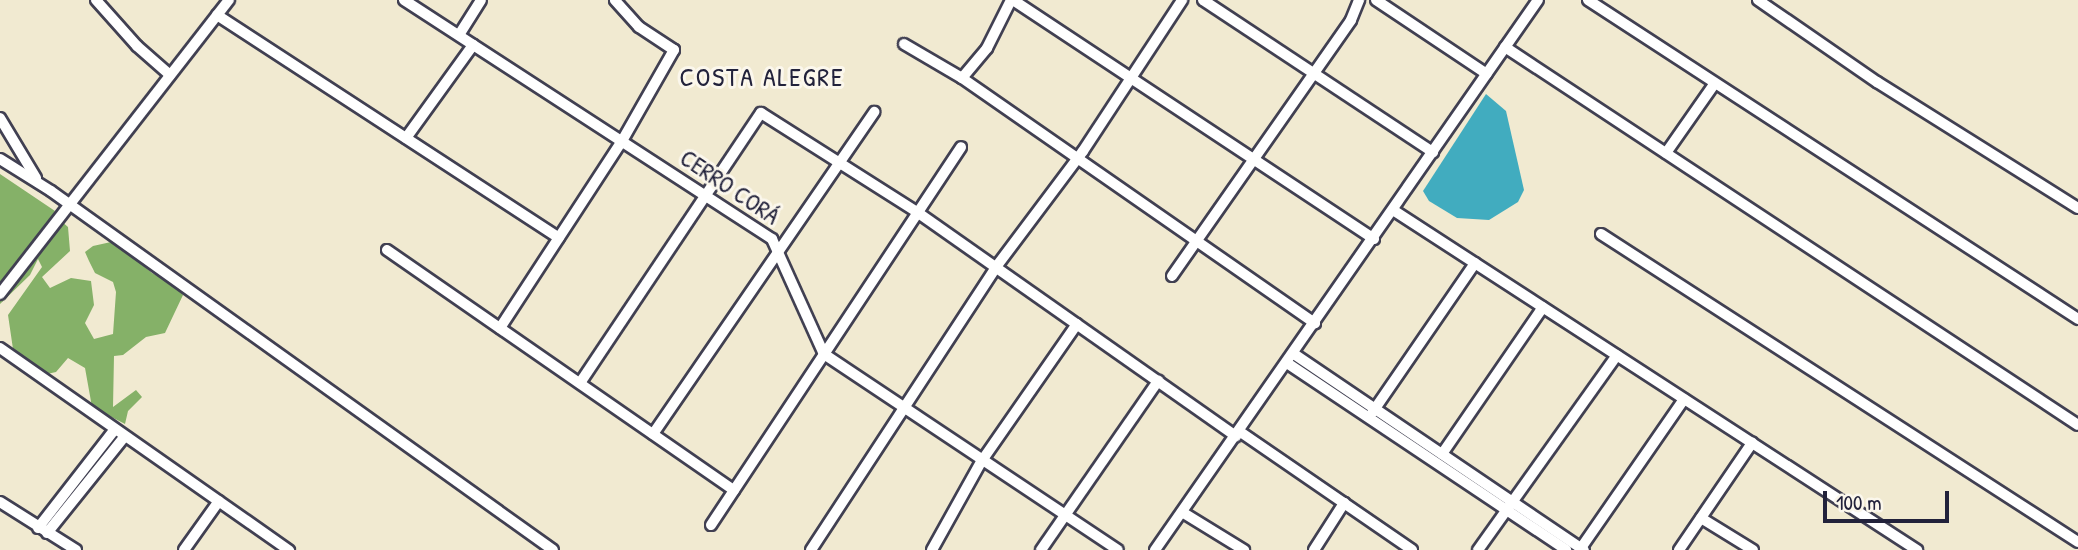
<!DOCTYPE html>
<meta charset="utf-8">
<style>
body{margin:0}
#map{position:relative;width:2078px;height:550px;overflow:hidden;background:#f1ead1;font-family:"Patrick Hand",sans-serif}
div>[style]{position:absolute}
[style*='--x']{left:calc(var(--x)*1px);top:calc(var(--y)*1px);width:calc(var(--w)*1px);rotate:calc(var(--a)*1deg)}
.forest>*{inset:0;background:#85b168}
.water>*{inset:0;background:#41acbf}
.roads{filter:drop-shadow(2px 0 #414052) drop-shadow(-2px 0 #414052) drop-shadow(0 2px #414052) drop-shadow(0 -2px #414052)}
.minor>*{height:10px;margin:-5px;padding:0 5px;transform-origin:5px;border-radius:5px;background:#fff}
span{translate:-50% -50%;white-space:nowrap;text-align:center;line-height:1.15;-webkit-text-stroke:6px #fbf7ec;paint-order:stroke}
.street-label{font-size:24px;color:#22223b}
.neighbourhood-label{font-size:26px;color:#22223b;letter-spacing:2px}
.scale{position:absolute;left:1823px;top:491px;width:126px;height:32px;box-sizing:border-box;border:4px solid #22223b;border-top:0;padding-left:9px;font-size:21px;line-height:24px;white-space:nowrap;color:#22223b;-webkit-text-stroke:5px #fbf7ec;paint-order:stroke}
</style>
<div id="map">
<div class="forest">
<div style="clip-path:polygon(0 174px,55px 211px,53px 214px,68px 227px,70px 251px,42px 277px,50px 288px,71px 278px,91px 281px,94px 305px,85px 323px,94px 339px,113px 334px,116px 292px,113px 282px,95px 273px,89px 261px,85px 252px,93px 246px,111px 242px,120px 246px,152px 273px,178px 286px,183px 295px,165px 333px,146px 337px,123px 355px,114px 356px,113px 407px,136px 390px,142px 397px,128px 411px,125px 424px,92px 407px,85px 368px,68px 358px,56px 372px,47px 374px,13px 349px,8px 315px,42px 267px,38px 259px,30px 275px,0 304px)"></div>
</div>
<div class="water">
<div style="clip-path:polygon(1486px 94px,1506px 111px,1524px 190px,1518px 202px,1489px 220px,1457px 218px,1429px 201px,1423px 191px)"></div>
</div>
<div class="roads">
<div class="minor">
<div style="--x:96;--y:0;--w:62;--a:48.3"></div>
<div style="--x:137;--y:46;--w:44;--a:41.3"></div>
<div style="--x:404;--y:0;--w:439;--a:33"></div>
<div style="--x:772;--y:239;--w:126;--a:65.7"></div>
<div style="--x:824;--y:354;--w:353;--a:33.7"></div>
<div style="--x:1013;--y:0;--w:433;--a:33.5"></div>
<div style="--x:1203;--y:0;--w:276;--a:33.5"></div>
<div style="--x:1376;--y:0;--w:133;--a:33.7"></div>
<div style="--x:1588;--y:0;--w:585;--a:33.06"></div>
<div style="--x:1758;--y:0;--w:145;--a:34.6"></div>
<div style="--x:1877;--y:82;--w:237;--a:32.1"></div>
<div style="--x:217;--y:15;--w:408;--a:33.1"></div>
<div style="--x:459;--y:35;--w:41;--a:-57.8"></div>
<div style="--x:904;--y:44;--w:67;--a:30.4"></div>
<div style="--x:962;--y:78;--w:430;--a:34.8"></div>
<div style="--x:1505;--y:47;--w:686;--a:33.41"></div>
<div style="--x:962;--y:78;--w:39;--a:-50"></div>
<div style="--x:987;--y:48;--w:54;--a:-63.4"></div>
<div style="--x:0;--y:118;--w:70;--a:59"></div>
<div style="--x:406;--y:138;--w:115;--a:-54.2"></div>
<div style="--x:1666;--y:153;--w:85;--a:-55"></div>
<div style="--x:0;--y:159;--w:60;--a:32.1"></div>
<div style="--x:51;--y:191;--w:617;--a:35.57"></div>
<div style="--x:1393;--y:210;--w:625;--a:32.98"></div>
<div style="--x:1601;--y:234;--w:568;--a:32.85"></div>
<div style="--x:387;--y:250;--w:422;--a:34.7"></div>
<div style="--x:1172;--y:276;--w:312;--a:-55"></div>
<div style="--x:1351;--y:20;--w:22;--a:-68"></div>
<div style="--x:0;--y:294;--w:373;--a:-52.1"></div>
<div style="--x:500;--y:328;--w:223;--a:-56.9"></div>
<div style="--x:622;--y:141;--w:105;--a:-60.3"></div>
<div style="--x:674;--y:50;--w:42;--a:-146.7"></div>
<div style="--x:639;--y:27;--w:36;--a:-132"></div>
<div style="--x:0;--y:348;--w:353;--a:35"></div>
<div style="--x:1294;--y:354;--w:350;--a:34.1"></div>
<div style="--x:1287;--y:363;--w:336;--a:33.8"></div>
<div style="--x:580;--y:383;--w:325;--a:-56.2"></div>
<div style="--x:761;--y:113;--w:185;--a:32.4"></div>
<div style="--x:917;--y:212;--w:390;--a:35.1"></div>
<div style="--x:1372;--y:413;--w:182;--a:-55.5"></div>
<div style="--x:1239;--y:431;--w:210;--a:34.5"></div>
<div style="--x:653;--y:434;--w:391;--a:-55.5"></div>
<div style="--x:1442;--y:454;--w:178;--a:-55.5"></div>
<div style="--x:0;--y:502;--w:90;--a:32.3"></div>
<div style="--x:1182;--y:512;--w:73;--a:31.5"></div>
<div style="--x:1701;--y:518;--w:61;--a:31.6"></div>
<div style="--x:711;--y:525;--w:453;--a:-56.5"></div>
<div style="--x:38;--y:528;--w:125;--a:-52.1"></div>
<div style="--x:47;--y:533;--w:124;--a:-51.2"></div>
<div style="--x:1581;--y:548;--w:181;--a:-55.3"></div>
<div style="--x:184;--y:550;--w:60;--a:-54.5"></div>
<div style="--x:811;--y:550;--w:338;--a:-56.8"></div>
<div style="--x:996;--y:267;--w:145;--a:-53.1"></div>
<div style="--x:1083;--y:151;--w:181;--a:-56.7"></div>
<div style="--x:932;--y:550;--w:101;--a:-60.9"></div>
<div style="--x:981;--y:462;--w:168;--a:-55.2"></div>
<div style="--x:1041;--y:550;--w:206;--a:-55.3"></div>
<div style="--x:1155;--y:550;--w:670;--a:-55.15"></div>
<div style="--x:1314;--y:550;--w:56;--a:-57.4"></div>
<div style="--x:1478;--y:550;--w:239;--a:-54.5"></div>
<div style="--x:1679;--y:550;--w:130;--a:-55.7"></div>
</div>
</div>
<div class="street-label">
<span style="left:730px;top:187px;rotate:34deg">CERRO CORÁ</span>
</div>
<div class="neighbourhood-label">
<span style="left:762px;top:77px">COSTA ALEGRE</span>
</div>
<div class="scale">100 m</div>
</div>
